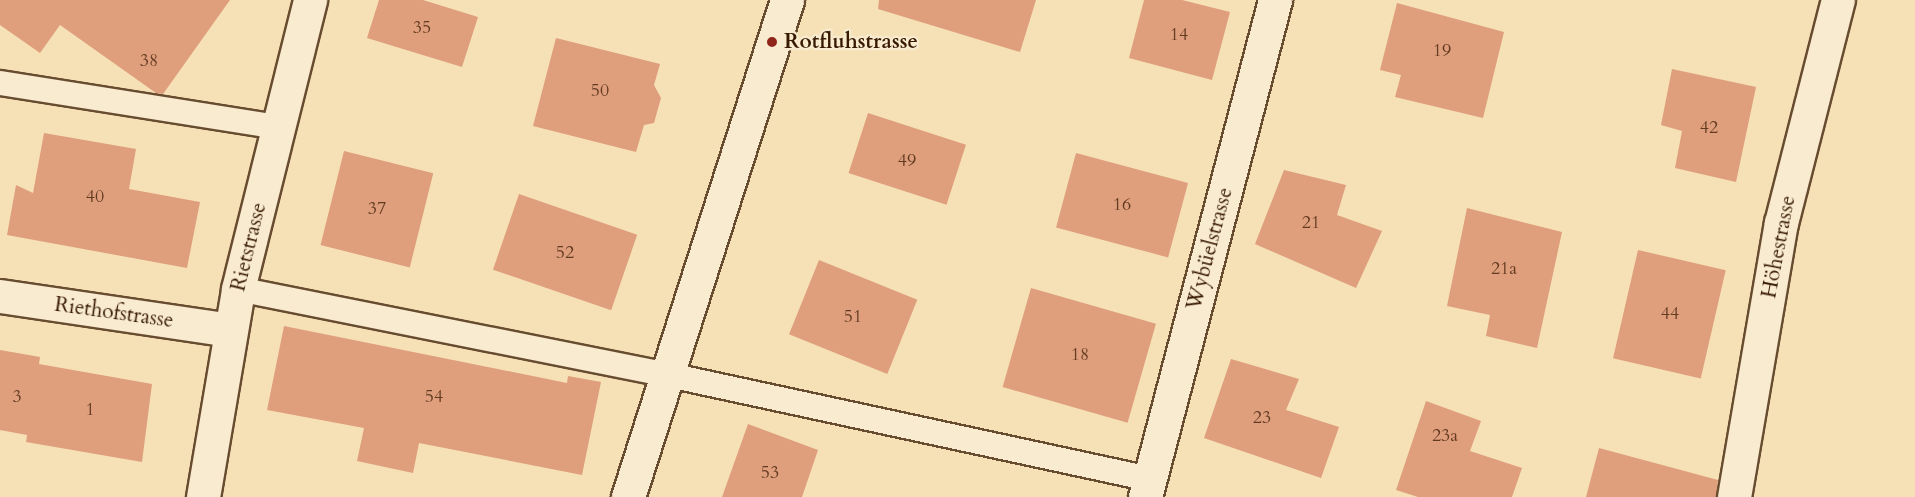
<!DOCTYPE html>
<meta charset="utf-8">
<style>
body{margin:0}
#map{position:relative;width:1915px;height:497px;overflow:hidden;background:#f6e0b6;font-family:Cardo,serif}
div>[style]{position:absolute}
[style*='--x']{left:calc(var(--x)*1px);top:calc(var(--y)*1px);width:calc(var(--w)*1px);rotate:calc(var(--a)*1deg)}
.building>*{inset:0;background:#df9e7c;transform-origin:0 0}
.roads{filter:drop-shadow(2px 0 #684c30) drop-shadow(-2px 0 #684c30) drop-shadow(0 2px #684c30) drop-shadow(0 -2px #684c30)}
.lane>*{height:24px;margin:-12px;padding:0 12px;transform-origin:12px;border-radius:12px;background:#f9ebd0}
.street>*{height:33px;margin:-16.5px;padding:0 16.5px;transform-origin:16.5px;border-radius:16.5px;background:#f9ebd0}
.secondary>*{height:33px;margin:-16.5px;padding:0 16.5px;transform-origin:16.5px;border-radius:16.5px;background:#f9ebd0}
.dots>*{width:16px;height:16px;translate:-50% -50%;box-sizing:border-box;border:3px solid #f9ebd0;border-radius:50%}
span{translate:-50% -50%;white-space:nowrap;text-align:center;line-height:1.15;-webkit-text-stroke:4.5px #f9ebd0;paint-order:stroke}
.number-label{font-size:18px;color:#623b21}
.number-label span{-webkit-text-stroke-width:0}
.poi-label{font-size:21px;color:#381a03;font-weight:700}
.left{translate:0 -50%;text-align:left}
.street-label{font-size:21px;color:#381a03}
</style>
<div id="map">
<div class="building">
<div style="clip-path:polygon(0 0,230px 0,163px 94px,156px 93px,60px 25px,40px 53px,0 25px)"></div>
<div style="clip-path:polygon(379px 0,423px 0,478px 17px,462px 67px,367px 38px)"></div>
<div style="clip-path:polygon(879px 0,1036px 0,1020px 52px,878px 9px)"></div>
<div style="clip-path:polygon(1144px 0,1182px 0,1230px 12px,1212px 80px,1129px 58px)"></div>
<div style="clip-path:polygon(1397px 3px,1504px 32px,1483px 118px,1395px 97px,1401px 75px,1380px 70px)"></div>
<div style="clip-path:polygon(556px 38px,660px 64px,654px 85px,661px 98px,654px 123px,644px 125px,636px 152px,533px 126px)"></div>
<div style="clip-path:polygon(1672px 69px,1756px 87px,1736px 182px,1675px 168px,1682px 131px,1661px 125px)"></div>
<div style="left:868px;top:113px;width:103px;height:63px;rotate:18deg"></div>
<div style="clip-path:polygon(44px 133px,136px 149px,129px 189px,200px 202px,187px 268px,7px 235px,16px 185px,33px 193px)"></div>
<div style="left:344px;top:151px;width:92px;height:97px;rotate:14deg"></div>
<div style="left:1076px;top:153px;width:116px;height:77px;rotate:15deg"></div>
<div style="clip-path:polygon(1284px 170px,1346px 185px,1337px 215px,1382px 231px,1356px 288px,1255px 244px)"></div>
<div style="left:519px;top:194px;width:125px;height:80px;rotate:19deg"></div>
<div style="clip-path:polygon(1467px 208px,1562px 232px,1537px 348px,1486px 336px,1490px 315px,1447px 306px)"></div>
<div style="left:1638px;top:250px;width:90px;height:111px;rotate:13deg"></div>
<div style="left:819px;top:260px;width:106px;height:80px;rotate:22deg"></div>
<div style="left:1031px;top:288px;width:130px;height:103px;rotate:16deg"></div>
<div style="clip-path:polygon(284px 326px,567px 383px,568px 376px,601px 382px,582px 475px,419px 443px,413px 473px,357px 461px,364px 428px,267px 410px)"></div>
<div style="clip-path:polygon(0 350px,40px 357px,39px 364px,152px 384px,142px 462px,26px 442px,27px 435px,0 430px)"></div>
<div style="clip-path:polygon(1231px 359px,1299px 379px,1286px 410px,1339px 427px,1321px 478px,1204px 438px)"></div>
<div style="clip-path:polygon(1426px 401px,1481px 421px,1470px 451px,1522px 468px,1512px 497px,1418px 497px,1396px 490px)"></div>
<div style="clip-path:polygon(748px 424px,818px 450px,802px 497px,722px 497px)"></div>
<div style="clip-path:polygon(1599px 448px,1718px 480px,1716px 497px,1586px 497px)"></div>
</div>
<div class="roads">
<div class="lane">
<div style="--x:0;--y:83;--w:282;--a:9"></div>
<div style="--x:238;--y:289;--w:439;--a:11.3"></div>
<div style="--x:669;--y:375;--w:489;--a:12.2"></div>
</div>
<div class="street">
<div style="--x:0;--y:296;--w:232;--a:8.4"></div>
<div style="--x:203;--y:497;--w:211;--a:-80.4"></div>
<div style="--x:238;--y:289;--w:298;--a:-76"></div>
<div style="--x:1145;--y:497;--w:514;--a:-75.34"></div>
<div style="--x:1734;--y:497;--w:278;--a:-80.3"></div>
<div style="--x:1781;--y:223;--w:230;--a:-75.7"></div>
</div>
<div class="secondary">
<div style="--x:628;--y:497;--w:522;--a:-72.26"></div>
</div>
</div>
<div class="dots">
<div style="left:772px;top:42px;background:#8f2418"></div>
</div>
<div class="number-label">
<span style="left:422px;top:28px">35</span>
<span style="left:1179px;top:35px">14</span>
<span style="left:1442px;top:51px">19</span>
<span style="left:149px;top:61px">38</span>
<span style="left:600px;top:91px">50</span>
<span style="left:1709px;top:128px">42</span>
<span style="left:907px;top:161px">49</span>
<span style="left:95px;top:197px">40</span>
<span style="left:1122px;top:205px">16</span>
<span style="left:377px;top:209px">37</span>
<span style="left:1311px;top:223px">21</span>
<span style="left:565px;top:253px">52</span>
<span style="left:1504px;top:269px">21a</span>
<span style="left:1670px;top:314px">44</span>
<span style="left:853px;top:317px">51</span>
<span style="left:1080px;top:355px">18</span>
<span style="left:17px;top:397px">3</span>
<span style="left:434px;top:397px">54</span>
<span style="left:90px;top:410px">1</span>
<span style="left:1262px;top:418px">23</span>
<span style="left:1445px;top:436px">23a</span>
<span style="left:770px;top:473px">53</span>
</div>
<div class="poi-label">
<span class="left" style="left:784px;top:42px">Rotfluhstrasse</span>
</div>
<div class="street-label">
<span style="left:249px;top:247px;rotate:-76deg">Rietstrasse</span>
<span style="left:1779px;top:247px;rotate:-79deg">Höhestrasse</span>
<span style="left:1210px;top:249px;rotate:-75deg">Wybüelstrasse</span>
<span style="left:114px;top:313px;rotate:8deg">Riethofstrasse</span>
</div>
</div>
